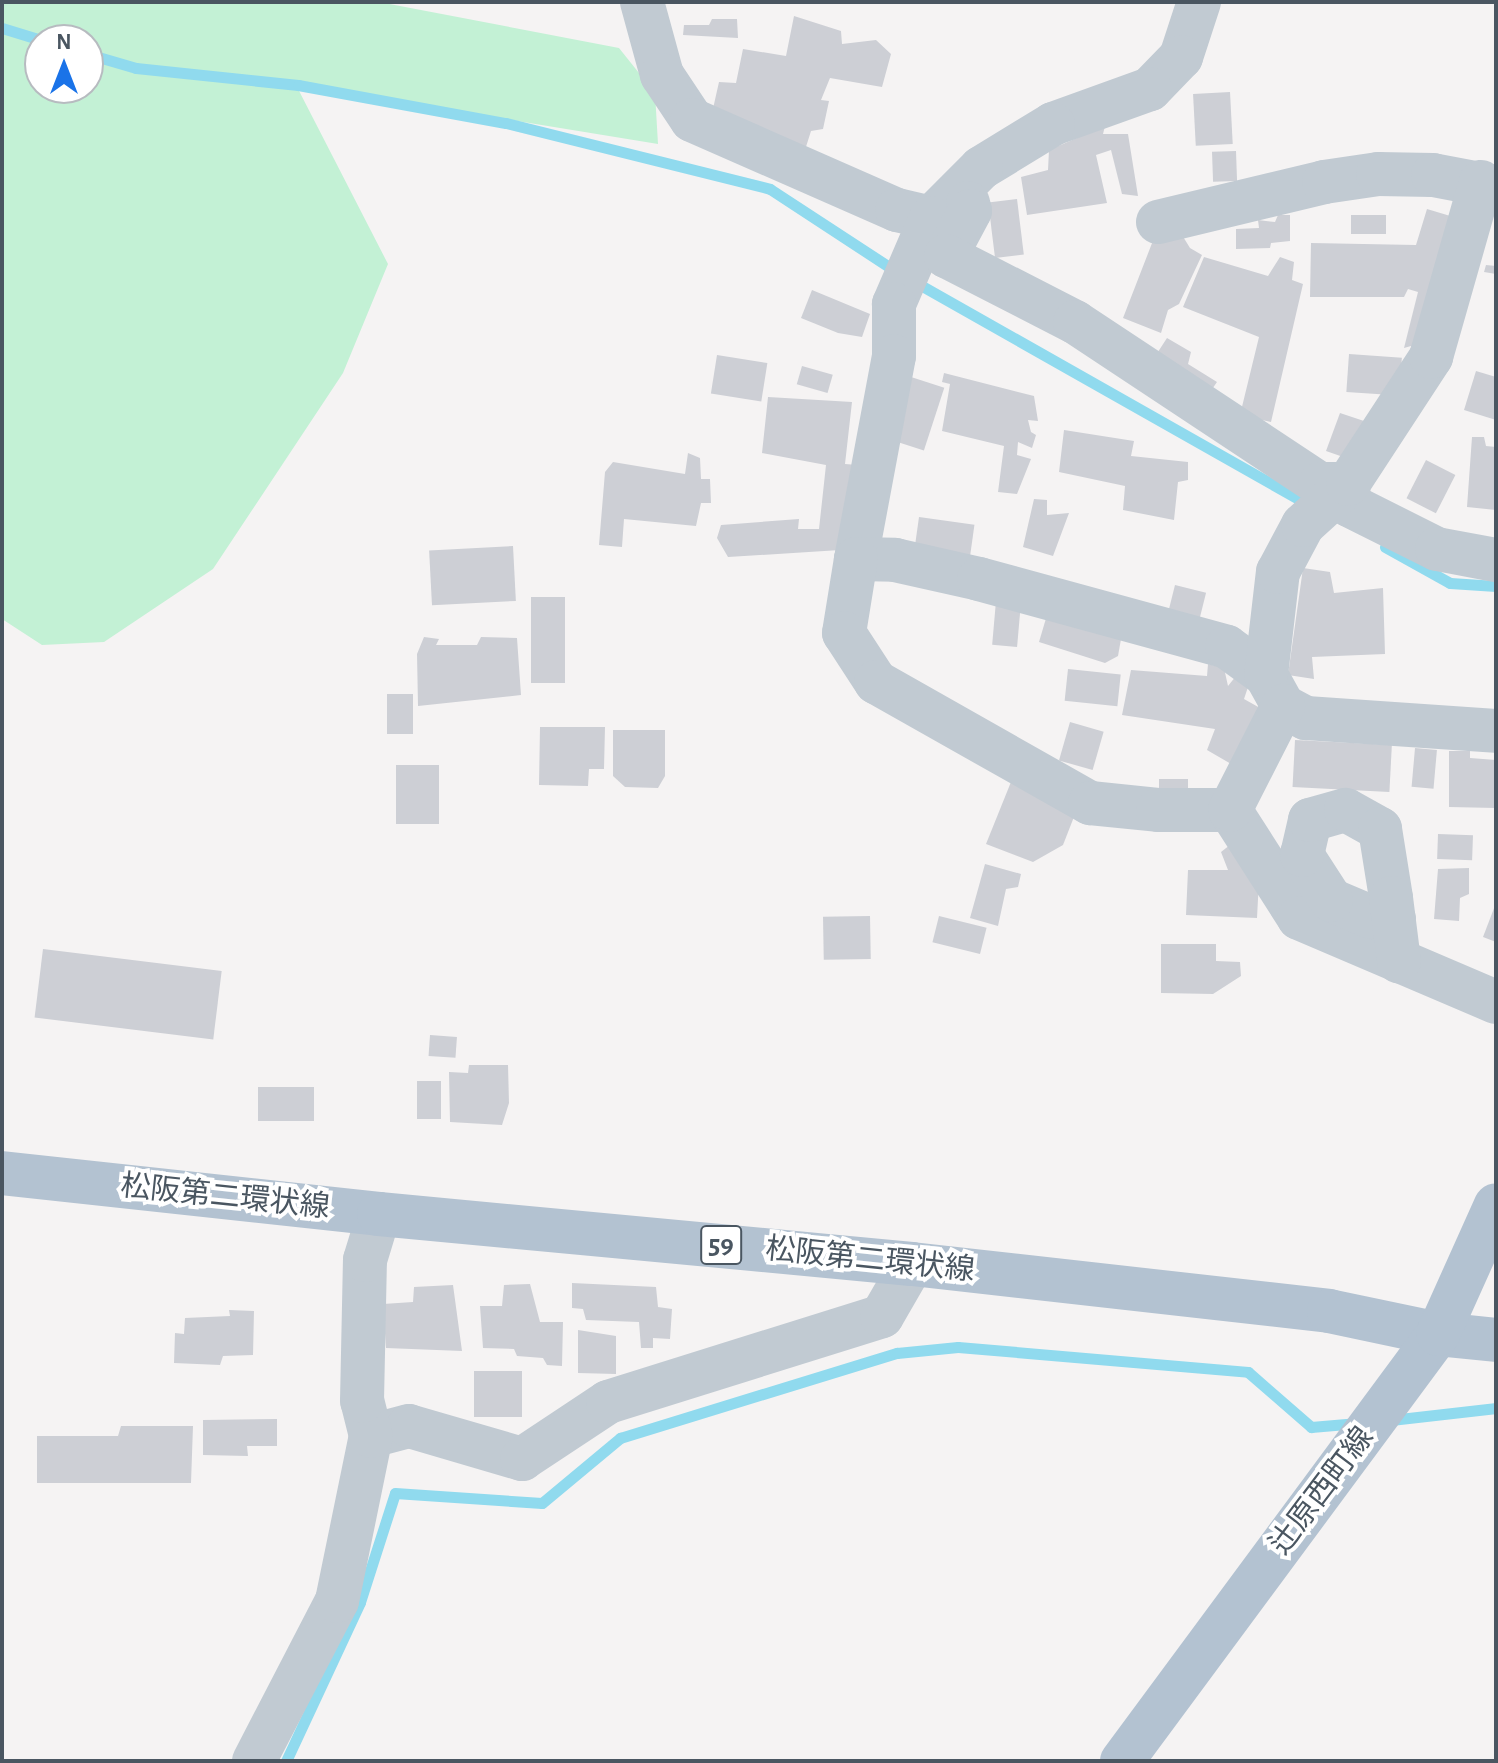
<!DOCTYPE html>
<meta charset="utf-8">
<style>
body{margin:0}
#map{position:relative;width:1498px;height:1763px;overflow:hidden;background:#f5f3f3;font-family:"Alegreya Sans","Noto Sans JP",sans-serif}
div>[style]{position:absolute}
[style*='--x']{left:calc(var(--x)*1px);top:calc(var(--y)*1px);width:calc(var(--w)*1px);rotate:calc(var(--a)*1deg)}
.green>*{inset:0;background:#c3f1d5}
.stream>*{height:11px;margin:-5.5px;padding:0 5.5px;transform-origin:5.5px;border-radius:5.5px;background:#90daee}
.building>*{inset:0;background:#cdcfd5;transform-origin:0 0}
.minor>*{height:44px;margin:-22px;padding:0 22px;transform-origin:22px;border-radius:22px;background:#c1cad2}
.major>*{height:44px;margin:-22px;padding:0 22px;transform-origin:22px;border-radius:22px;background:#b3c2d1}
span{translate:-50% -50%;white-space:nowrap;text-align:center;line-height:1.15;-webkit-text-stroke:8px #fff;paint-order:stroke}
.shield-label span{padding:2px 6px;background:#fff;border:2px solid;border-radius:6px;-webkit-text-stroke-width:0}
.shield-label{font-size:28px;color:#4a5661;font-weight:700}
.street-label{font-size:30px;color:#4a5661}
.frame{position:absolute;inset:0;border:4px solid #4a5661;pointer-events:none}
.north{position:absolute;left:24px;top:24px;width:80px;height:80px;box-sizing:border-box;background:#fff;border:2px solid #b7bbc0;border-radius:50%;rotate:0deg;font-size:22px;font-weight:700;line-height:32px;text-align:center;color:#4a5661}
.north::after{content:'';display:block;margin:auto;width:28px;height:36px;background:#1a73e8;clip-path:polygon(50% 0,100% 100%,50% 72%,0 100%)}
</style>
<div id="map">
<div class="green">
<div style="clip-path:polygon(evenodd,2px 2px,379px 2px,619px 48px,655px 93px,658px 144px,296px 85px,388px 264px,343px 373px,213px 569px,104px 642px,42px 645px,2px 619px,2px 2px,40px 40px,88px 40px,88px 88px,40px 88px,40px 40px)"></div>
</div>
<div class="stream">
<div style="--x:2;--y:28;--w:41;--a:17.1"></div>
<div style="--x:88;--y:54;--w:50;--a:16.3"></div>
<div style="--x:136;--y:68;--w:163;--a:6"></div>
<div style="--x:298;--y:85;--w:211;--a:10.4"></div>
<div style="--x:506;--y:123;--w:272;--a:14"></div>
<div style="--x:770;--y:189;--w:155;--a:33.2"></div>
<div style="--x:915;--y:282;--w:455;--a:29.5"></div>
<div style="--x:1385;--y:547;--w:74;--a:29"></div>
<div style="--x:1450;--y:583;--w:46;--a:3.7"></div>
<div style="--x:1391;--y:1420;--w:106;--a:-6.5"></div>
<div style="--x:286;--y:1761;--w:175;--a:-65"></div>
<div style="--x:360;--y:1602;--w:114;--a:-72.2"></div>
<div style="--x:395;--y:1493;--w:147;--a:3.9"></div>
<div style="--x:542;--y:1503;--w:102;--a:-39.8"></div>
<div style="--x:620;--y:1438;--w:290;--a:-17.1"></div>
<div style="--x:897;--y:1353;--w:61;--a:-5.6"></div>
<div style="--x:958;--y:1347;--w:291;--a:4.9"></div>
<div style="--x:1248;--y:1372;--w:84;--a:41.1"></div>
<div style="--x:1311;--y:1427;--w:47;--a:-4.9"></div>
</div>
<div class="building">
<div style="clip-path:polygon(794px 16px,841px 31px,842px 44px,876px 40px,891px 54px,882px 87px,830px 78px,821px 100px,829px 101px,823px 129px,811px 131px,805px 150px,712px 113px,719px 82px,736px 83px,743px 49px,786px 56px)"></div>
<div style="clip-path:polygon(712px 19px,737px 19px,738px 38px,683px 35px,684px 25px,709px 25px)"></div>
<div style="left:1230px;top:92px;width:52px;height:37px;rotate:87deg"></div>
<div style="clip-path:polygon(1105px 126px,1103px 134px,1128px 134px,1138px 196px,1122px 194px,1111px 150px,1096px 155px,1107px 203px,1027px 215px,1021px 177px,1048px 170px,1049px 150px)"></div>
<div style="left:1236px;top:151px;width:30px;height:24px;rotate:88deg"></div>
<div style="left:1017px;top:199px;width:56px;height:29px;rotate:83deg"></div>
<div style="clip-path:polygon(1427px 209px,1457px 218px,1410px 359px,1411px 346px,1404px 348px,1418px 292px,1408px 289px,1404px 297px,1310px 297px,1311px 243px,1416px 245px)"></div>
<div style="clip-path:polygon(1278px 215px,1290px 215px,1290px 241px,1271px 243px,1270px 248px,1236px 249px,1236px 229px,1259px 228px,1258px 220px,1275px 222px)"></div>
<div style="left:1351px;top:215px;width:35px;height:19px"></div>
<div style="clip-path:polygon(1182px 235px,1190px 248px,1202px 255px,1179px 304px,1168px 310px,1161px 333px,1123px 318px,1154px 238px)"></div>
<div style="clip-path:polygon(1204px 257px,1268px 276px,1280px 257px,1294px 262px,1292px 280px,1303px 284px,1271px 422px,1240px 415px,1259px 337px,1183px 307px)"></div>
<div style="clip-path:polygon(1486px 265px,1496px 266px,1496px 274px,1484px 272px)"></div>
<div style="clip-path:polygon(812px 290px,870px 314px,862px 337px,838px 333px,801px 318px)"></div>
<div style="clip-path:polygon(1167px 338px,1191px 352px,1188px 364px,1217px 382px,1208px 395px,1154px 358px)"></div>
<div style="left:1349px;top:354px;width:53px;height:38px;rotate:4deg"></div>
<div style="left:717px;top:355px;width:51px;height:39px;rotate:9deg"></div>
<div style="left:802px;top:366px;width:32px;height:19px;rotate:16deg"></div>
<div style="clip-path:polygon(1476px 371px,1496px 377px,1496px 420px,1464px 410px)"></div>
<div style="clip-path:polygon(944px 373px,1034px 396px,1038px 421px,1028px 420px,1031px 432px,1036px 435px,1032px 448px,1018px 442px,1017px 455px,1031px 459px,1017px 494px,998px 492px,1004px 446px,942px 431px,950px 384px,942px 382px)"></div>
<div style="left:911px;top:377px;width:35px;height:66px;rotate:18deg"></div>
<div style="clip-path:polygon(768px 397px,852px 402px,845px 464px,858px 465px,840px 550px,728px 557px,717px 538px,721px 525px,799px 519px,798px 529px,819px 529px,826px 465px,762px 453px)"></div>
<div style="clip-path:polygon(1340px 413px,1373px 424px,1349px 459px,1326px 451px)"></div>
<div style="clip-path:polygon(1064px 430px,1134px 441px,1131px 456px,1188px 462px,1188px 480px,1178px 482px,1174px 520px,1123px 510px,1125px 486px,1059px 472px)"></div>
<div style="clip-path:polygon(1472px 437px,1484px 437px,1486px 446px,1496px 447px,1496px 510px,1467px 507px)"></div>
<div style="clip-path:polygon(688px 453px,700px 458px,701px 479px,710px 479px,711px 503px,701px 503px,696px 526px,624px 519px,622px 547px,599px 545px,605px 472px,613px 462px,685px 474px)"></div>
<div style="left:1426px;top:460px;width:33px;height:43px;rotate:27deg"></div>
<div style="clip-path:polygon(1034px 499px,1047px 500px,1047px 515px,1069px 513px,1053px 556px,1023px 547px)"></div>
<div style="left:919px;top:517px;width:56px;height:35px;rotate:8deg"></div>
<div style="left:513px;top:546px;width:55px;height:84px;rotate:87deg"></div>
<div style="clip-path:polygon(1303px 568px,1330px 572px,1334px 593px,1383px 588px,1385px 654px,1312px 657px,1314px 679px,1288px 675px)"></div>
<div style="left:1175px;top:585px;width:32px;height:33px;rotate:14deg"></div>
<div style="left:531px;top:597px;width:34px;height:86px"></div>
<div style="left:996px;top:601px;width:25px;height:44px;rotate:5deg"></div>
<div style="clip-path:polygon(1047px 615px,1121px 639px,1118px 656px,1105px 663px,1039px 642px)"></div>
<div style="clip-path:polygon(424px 637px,439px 639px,436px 645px,477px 645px,481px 637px,517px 638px,521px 695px,418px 706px,417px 654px)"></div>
<div style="clip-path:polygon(1208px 664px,1224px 668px,1228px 686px,1236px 676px,1250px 681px,1244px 699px,1269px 713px,1238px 768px,1207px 750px,1215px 729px,1122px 715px,1131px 670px,1207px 676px)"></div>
<div style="left:1068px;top:669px;width:53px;height:32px;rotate:6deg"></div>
<div style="left:387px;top:694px;width:26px;height:40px"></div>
<div style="left:1070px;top:722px;width:35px;height:40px;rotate:16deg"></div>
<div style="clip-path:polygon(540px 727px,605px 727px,604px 769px,589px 769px,588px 786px,539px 785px)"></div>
<div style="clip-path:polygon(613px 730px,665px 730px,665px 776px,658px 788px,625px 787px,613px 776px)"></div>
<div style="left:1295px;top:740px;width:97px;height:47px;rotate:3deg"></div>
<div style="left:1415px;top:748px;width:22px;height:39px;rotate:5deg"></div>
<div style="clip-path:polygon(1449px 751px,1470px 751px,1470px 758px,1496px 760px,1496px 808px,1449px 807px)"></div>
<div style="left:396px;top:765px;width:43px;height:59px"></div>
<div style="clip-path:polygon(1013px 777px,1079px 804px,1063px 845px,1033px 862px,986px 844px)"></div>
<div style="left:1159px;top:779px;width:29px;height:16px"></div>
<div style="left:1438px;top:834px;width:35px;height:25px;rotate:2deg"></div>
<div style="clip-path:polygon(1235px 841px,1259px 880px,1257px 918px,1186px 915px,1188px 870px,1228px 870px,1221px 852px)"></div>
<div style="clip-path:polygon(985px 864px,1021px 874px,1018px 887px,1006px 889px,998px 926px,970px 918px)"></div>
<div style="clip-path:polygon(1469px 868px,1469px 894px,1460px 898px,1459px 921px,1434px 919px,1438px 869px)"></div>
<div style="clip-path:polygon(1496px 903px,1496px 942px,1483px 937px)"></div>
<div style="left:870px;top:916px;width:43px;height:47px;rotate:89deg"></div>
<div style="left:939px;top:916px;width:49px;height:27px;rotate:14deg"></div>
<div style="clip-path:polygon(1161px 944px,1216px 944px,1216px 961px,1240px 962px,1241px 976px,1213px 994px,1161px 993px)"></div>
<div style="left:43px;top:949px;width:180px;height:69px;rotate:7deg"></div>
<div style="left:430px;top:1035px;width:27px;height:21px;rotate:4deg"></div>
<div style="clip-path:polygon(469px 1065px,508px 1065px,509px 1103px,502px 1125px,450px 1122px,449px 1072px,468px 1073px)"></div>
<div style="left:417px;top:1081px;width:24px;height:38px"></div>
<div style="left:258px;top:1087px;width:56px;height:34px"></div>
<div style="clip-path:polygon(572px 1283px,656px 1287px,658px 1307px,672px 1309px,670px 1339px,653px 1338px,653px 1348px,641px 1348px,639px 1322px,586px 1320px,583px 1309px,572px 1308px)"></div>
<div style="clip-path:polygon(530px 1284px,540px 1322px,563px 1322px,562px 1366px,547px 1365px,543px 1358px,517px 1356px,514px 1349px,483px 1348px,480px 1306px,502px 1306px,504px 1285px)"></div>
<div style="clip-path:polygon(453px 1285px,462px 1351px,386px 1348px,383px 1304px,413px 1302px,414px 1287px)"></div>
<div style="clip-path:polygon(229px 1310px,254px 1311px,253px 1355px,223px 1356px,220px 1365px,174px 1363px,175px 1333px,184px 1334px,185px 1318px,230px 1316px)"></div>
<div style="clip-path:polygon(578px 1330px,616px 1336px,616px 1374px,578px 1373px)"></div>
<div style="left:474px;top:1371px;width:48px;height:46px"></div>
<div style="clip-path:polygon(277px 1419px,277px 1446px,247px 1446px,248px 1456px,203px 1455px,203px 1420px)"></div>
<div style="clip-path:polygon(121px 1426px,193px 1426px,191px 1483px,37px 1483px,37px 1436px,118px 1436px)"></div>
</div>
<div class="minor">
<div style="--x:642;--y:2;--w:76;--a:74.7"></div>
<div style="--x:662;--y:75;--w:54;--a:56.3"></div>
<div style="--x:692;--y:120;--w:224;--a:23.7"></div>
<div style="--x:897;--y:210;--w:35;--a:13"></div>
<div style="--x:1199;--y:2;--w:58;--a:108.1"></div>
<div style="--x:1181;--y:57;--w:45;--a:134.1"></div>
<div style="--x:1150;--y:89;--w:103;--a:160.2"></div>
<div style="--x:1053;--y:124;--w:84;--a:148.6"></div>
<div style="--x:981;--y:168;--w:71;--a:135"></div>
<div style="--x:931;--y:218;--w:94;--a:113.3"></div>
<div style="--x:894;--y:304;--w:52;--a:90"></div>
<div style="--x:894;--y:356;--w:207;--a:100.6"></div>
<div style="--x:856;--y:559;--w:39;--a:1"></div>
<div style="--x:895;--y:560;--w:86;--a:12.7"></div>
<div style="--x:979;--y:579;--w:257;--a:15.3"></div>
<div style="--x:1227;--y:647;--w:48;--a:35.7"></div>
<div style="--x:1266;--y:675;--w:35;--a:61"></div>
<div style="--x:1283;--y:706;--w:26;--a:28"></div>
<div style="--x:1306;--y:718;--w:190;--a:3.9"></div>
<div style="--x:968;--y:203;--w:8;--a:76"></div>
<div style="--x:970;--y:211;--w:51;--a:118.1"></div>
<div style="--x:946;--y:256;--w:145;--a:27.1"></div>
<div style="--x:1075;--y:322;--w:294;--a:33.5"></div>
<div style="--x:1320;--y:484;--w:28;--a:0"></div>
<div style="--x:1348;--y:484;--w:21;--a:87"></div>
<div style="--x:1349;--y:505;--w:98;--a:26.6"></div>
<div style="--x:1437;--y:549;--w:60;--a:10.6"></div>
<div style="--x:1158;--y:222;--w:171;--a:-13.5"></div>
<div style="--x:1324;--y:182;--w:55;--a:-8.4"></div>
<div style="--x:1378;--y:174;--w:55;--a:1"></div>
<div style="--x:1433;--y:175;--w:64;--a:10.8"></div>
<div style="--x:856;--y:559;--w:75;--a:99.2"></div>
<div style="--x:844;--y:633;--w:59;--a:56.9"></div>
<div style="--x:876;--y:682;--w:246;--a:29.5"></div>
<div style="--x:1090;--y:803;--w:68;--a:5.9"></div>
<div style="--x:1158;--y:810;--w:72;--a:0"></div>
<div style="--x:1230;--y:810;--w:128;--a:57.4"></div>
<div style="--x:1299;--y:918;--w:214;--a:23.1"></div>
<div style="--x:1266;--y:675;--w:104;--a:-83.4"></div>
<div style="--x:1278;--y:572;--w:53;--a:-62"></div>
<div style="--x:1303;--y:525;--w:61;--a:-42.3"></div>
<div style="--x:1348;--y:484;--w:152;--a:-56.8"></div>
<div style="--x:1431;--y:357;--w:182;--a:-74.1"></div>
<div style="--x:1230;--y:810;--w:117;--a:-63"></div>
<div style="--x:1394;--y:919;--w:23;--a:-175"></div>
<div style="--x:1371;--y:917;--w:43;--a:-157"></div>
<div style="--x:1331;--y:900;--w:54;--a:-122.8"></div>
<div style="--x:1302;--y:855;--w:36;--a:-77"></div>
<div style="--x:1310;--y:820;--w:37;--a:-16"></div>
<div style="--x:1346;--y:810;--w:39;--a:29"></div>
<div style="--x:1380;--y:829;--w:70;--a:80.9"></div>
<div style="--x:1391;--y:898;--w:64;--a:82.8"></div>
<div style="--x:371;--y:1436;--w:39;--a:-15"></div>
<div style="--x:409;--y:1426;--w:118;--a:16.3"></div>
<div style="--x:522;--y:1459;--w:103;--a:-33.5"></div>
<div style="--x:608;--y:1402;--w:287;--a:-17.4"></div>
<div style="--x:882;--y:1316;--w:60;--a:-60"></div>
<div style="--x:254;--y:1761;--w:180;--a:-62.6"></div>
<div style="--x:337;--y:1601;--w:168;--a:-78.4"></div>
<div style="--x:371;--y:1436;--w:36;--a:-104"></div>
<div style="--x:362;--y:1401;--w:141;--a:-88.8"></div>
<div style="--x:365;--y:1260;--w:48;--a:-73.1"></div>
</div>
<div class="major">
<div style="--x:2;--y:1173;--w:379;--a:6.2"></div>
<div style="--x:379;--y:1214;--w:535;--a:5.36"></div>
<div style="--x:912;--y:1264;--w:420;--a:6.4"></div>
<div style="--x:1329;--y:1311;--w:111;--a:11.9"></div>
<div style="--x:1438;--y:1334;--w:58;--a:5.9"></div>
<div style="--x:1122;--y:1761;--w:531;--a:-53.5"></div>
<div style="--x:1438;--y:1334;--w:141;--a:-65.8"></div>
</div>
<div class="shield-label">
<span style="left:721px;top:1245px">59</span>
</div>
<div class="street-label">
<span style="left:225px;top:1197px;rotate:6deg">松阪第二環状線</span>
<span style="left:870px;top:1260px;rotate:6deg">松阪第二環状線</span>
<span style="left:1322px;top:1491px;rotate:-53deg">辻原西町線</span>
</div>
<div class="frame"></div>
<div class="north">N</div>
</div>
